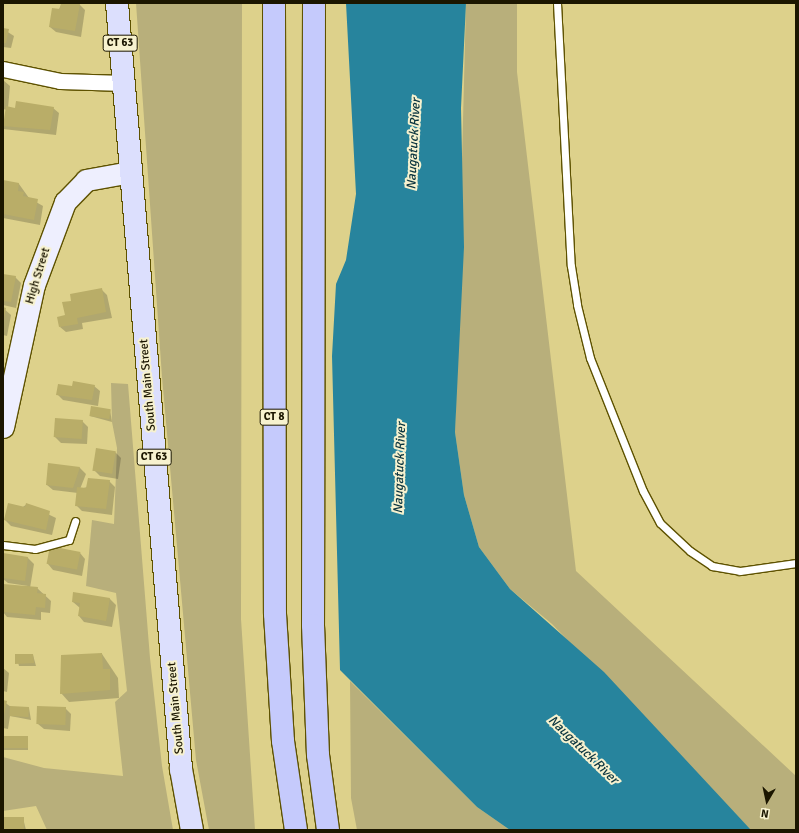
<!DOCTYPE html>
<style>
body{margin:0}
#map{position:relative;width:799px;height:833px;overflow:hidden;background:#ddd18b;font-family:Signika,sans-serif}
div>[style]{position:absolute}
[style*='--x']{left:calc(var(--x)*1px);top:calc(var(--y)*1px);width:calc(var(--w)*1px);rotate:calc(var(--a)*1deg)}
.green>*{inset:0;background:#b8af7b}
.water>*{inset:0;background:#27849d}
.shadow>*{inset:0;background:#0003;transform-origin:0 0}
.building>*{inset:0;background:#b9ad68;transform-origin:0 0}
.roads{filter:drop-shadow(1px 0 #5e5200) drop-shadow(-1px 0 #5e5200) drop-shadow(0 1px #5e5200) drop-shadow(0 -1px #5e5200)}
.lane>*{height:7px;margin:-3.5px;padding:0 3.5px;transform-origin:3.5px;border-radius:3.5px;background:#fff}
.street>*{height:15px;margin:-7.5px;padding:0 7.5px;transform-origin:7.5px;border-radius:7.5px;background:#fff}
.secondary>*{height:21px;margin:-10.5px;padding:0 10.5px;transform-origin:10.5px;border-radius:10.5px;background:#eeeffe}
.primary>*{height:22px;margin:-11px;padding:0 11px;transform-origin:11px;border-radius:11px;background:#dcdffd}
.highway>*{height:22px;margin:-11px;padding:0 11px;transform-origin:11px;border-radius:11px;background:#c5cafc}
span{translate:-50% -50%;white-space:nowrap;text-align:center;line-height:1.15;-webkit-text-stroke:4px #f7f2cf;paint-order:stroke}
.shield-label span{padding:1px 3px;background:#f7f2cf;border:1px solid;border-radius:3px;-webkit-text-stroke-width:0}
.shield-label{font-size:11px;color:#1b1600;font-weight:700}
.street-label{font-size:12px;color:#1b1600}
.water-label{font-size:13px;color:#0a343f;font-style:italic}
.frame{position:absolute;inset:0;border:4px solid #1b1600;pointer-events:none}
.north{position:absolute;left:747px;top:781px;width:40px;height:40px;-webkit-text-stroke:3px #f7f2cf;paint-order:stroke;rotate:189deg;font-size:11px;font-weight:700;line-height:16px;text-align:center;color:#1b1600}
.north::after{content:'';display:block;margin:auto;width:14px;height:18px;background:#1b1600;clip-path:polygon(50% 0,100% 100%,50% 72%,0 100%)}
</style>
<div id="map">
<div class="green">
<div style="clip-path:polygon(136px 3px,242px 3px,241px 619px,255px 830px,209px 830px,196px 760px,162px 377px)"></div>
<div style="clip-path:polygon(466px 3px,517px 3px,517px 72px,576px 571px,796px 776px,796px 830px,751px 830px,552px 624px,510px 589px,479px 547px,464px 495px,455px 432px)"></div>
<div style="clip-path:polygon(111px 383px,128px 384px,150px 658px,162px 766px,173px 830px,47px 830px,36px 806px,3px 811px,3px 757px,44px 768px,123px 776px,115px 702px,127px 691px,116px 593px,86px 586px,92px 520px,114px 524px,117px 448px,112px 422px)"></div>
<div style="clip-path:polygon(350px 681px,477px 807px,510px 830px,357px 830px,351px 798px)"></div>
</div>
<div class="water">
<div style="clip-path:polygon(346px 3px,466px 3px,461px 108px,464px 247px,455px 432px,464px 495px,479px 547px,510px 589px,604px 672px,751px 830px,510px 830px,477px 807px,340px 670px,332px 356px,336px 284px,346px 260px,356px 194px)"></div>
</div>
<div class="shadow">
<div style="clip-path:polygon(62px 3px,80px 5px,85px 10px,81px 37px,56px 32px,50px 27px)"></div>
<div style="clip-path:polygon(3px 29px,14px 36px,11px 48px,3px 47px)"></div>
<div style="clip-path:polygon(3px 80px,10px 86px,8px 108px,53px 108px,59px 113px,56px 135px,3px 129px,7px 110px,3px 109px)"></div>
<div style="clip-path:polygon(3px 181px,19px 184px,29px 198px,43px 206px,40px 225px,3px 218px)"></div>
<div style="clip-path:polygon(3px 275px,15px 277px,21px 283px,16px 308px,3px 305px)"></div>
<div style="clip-path:polygon(101px 289px,107px 295px,112px 318px,82px 323px,83px 329px,66px 332px,60px 327px,66px 316px)"></div>
<div style="clip-path:polygon(3px 308px,11px 315px,7px 336px,3px 335px)"></div>
<div style="clip-path:polygon(94px 386px,100px 391px,98px 406px,63px 400px,57px 394px,73px 387px)"></div>
<div style="clip-path:polygon(110px 410px,112px 422px,90px 416px)"></div>
<div style="clip-path:polygon(82px 421px,88px 427px,87px 444px,61px 443px,55px 437px)"></div>
<div style="clip-path:polygon(115px 452px,121px 458px,118px 479px,100px 476px,94px 470px)"></div>
<div style="clip-path:polygon(49px 464px,80px 468px,86px 474px,80px 489px,109px 481px,115px 487px,112px 515px,82px 511px,77px 506px,78px 493px,53px 490px,47px 485px)"></div>
<div style="clip-path:polygon(27px 504px,56px 518px,52px 535px,11px 526px,5px 520px)"></div>
<div style="clip-path:polygon(80px 553px,85px 559px,82px 576px,53px 570px,48px 564px)"></div>
<div style="clip-path:polygon(3px 554px,28px 558px,34px 564px,30px 588px,37px 588px,51px 601px,50px 613px,41px 612px,41px 620px,7px 617px,3px 612px,3px 587px,28px 586px,8px 583px,3px 579px)"></div>
<div style="clip-path:polygon(74px 593px,110px 599px,116px 605px,112px 627px,84px 622px,79px 616px,80px 608px,73px 602px)"></div>
<div style="clip-path:polygon(102px 654px,118px 678px,119px 698px,69px 702px,61px 693px)"></div>
<div style="clip-path:polygon(16px 655px,33px 655px,36px 666px,19px 666px)"></div>
<div style="clip-path:polygon(3px 668px,9px 673px,7px 692px,3px 691px)"></div>
<div style="clip-path:polygon(3px 701px,11px 707px,29px 708px,31px 720px,10px 716px,8px 729px,3px 728px)"></div>
<div style="clip-path:polygon(65px 708px,71px 714px,70px 731px,44px 729px,38px 724px)"></div>
<div style="left:3px;top:737px;width:25px;height:13px"></div>
<div style="clip-path:polygon(23px 818px,26px 830px,5px 830px)"></div>
</div>
<div class="building">
<div style="clip-path:polygon(61px 3px,80px 4px,75px 31px,49px 27px,52px 8px,60px 9px)"></div>
<div style="clip-path:polygon(3px 28px,9px 29px,6px 43px,3px 43px)"></div>
<div style="clip-path:polygon(16px 101px,54px 107px,50px 130px,3px 126px,6px 106px,15px 108px)"></div>
<div style="clip-path:polygon(3px 180px,19px 183px,18px 191px,24px 192px,23px 196px,38px 199px,34px 220px,3px 214px)"></div>
<div style="clip-path:polygon(3px 274px,16px 276px,11px 302px,3px 301px)"></div>
<div style="clip-path:polygon(102px 288px,106px 312px,77px 318px,78px 324px,59px 327px,57px 317px,65px 315px,62px 302px,71px 301px,70px 294px)"></div>
<div style="clip-path:polygon(3px 307px,6px 308px,4px 319px,3px 319px)"></div>
<div style="clip-path:polygon(73px 381px,95px 385px,92px 400px,56px 395px,58px 384px,72px 386px)"></div>
<div style="left:91px;top:406px;width:20px;height:10px;rotate:9deg"></div>
<div style="left:55px;top:418px;width:28px;height:19px;rotate:4deg"></div>
<div style="left:96px;top:448px;width:20px;height:23px;rotate:9deg"></div>
<div style="clip-path:polygon(48px 463px,80px 467px,73px 488px,46px 485px)"></div>
<div style="clip-path:polygon(88px 478px,110px 480px,106px 509px,75px 506px,77px 487px,86px 488px)"></div>
<div style="clip-path:polygon(8px 503px,25px 507px,26px 503px,50px 511px,46px 530px,4px 520px)"></div>
<div style="left:50px;top:546px;width:31px;height:18px;rotate:11deg"></div>
<div style="clip-path:polygon(3px 553px,28px 557px,25px 581px,3px 578px)"></div>
<div style="clip-path:polygon(3px 584px,38px 587px,37px 593px,46px 594px,45px 608px,36px 607px,35px 615px,3px 612px)"></div>
<div style="clip-path:polygon(73px 592px,110px 598px,106px 621px,78px 616px,80px 603px,72px 602px)"></div>
<div style="clip-path:polygon(102px 653px,103px 669px,110px 669px,110px 690px,60px 694px,61px 655px)"></div>
<div style="clip-path:polygon(15px 654px,33px 654px,34px 663px,15px 664px)"></div>
<div style="clip-path:polygon(3px 700px,7px 701px,4px 715px,3px 715px)"></div>
<div style="left:10px;top:706px;width:19px;height:10px;rotate:3deg"></div>
<div style="left:37px;top:706px;width:29px;height:18px;rotate:2deg"></div>
<div style="left:3px;top:736px;width:25px;height:12px"></div>
<div style="left:4px;top:817px;width:20px;height:13px"></div>
</div>
<div class="roads">
<div class="lane">
<div style="--x:557;--y:3;--w:263;--a:87"></div>
<div style="--x:571;--y:266;--w:39;--a:81"></div>
<div style="--x:577;--y:305;--w:55;--a:76.2"></div>
<div style="--x:590;--y:358;--w:143;--a:68.3"></div>
<div style="--x:643;--y:491;--w:36;--a:62"></div>
<div style="--x:660;--y:523;--w:41;--a:43"></div>
<div style="--x:690;--y:551;--w:27;--a:34"></div>
<div style="--x:712;--y:566;--w:28;--a:10"></div>
<div style="--x:740;--y:571;--w:57;--a:-8.1"></div>
<div style="--x:3;--y:545;--w:32;--a:7"></div>
<div style="--x:35;--y:549;--w:35;--a:-15"></div>
<div style="--x:69;--y:540;--w:20;--a:-72"></div>
</div>
<div class="street">
<div style="--x:3;--y:69;--w:58;--a:11.9"></div>
<div style="--x:60;--y:81;--w:64;--a:1.8"></div>
</div>
<div class="secondary">
<div style="--x:3;--y:427;--w:145;--a:-77.7"></div>
<div style="--x:34;--y:285;--w:89;--a:-69.5"></div>
<div style="--x:65;--y:202;--w:30;--a:-46"></div>
<div style="--x:86;--y:180;--w:45;--a:-10.3"></div>
</div>
<div class="primary">
<div style="--x:117;--y:3;--w:769;--a:85.22"></div>
<div style="--x:181;--y:769;--w:62;--a:79.8"></div>
</div>
<div class="highway">
<div style="--x:274;--y:3;--w:611;--a:89.91"></div>
<div style="--x:275;--y:614;--w:127;--a:86.4"></div>
<div style="--x:283;--y:741;--w:90;--a:81.7"></div>
<div style="--x:314;--y:3;--w:622;--a:90.09"></div>
<div style="--x:313;--y:625;--w:130;--a:87.8"></div>
<div style="--x:318;--y:755;--w:76;--a:82.4"></div>
</div>
</div>
<div class="shield-label">
<span style="left:120px;top:43px">CT 63</span>
<span style="left:274px;top:417px">CT 8</span>
<span style="left:154px;top:457px">CT 63</span>
</div>
<div class="street-label">
<span style="left:38px;top:276px;rotate:-73deg">High Street</span>
<span style="left:148px;top:385px;rotate:-95deg">South Main Street</span>
<span style="left:176px;top:708px;rotate:-95deg">South Main Street</span>
</div>
<div class="water-label">
<span style="left:414px;top:144px;rotate:-87deg">Naugatuck River</span>
<span style="left:400px;top:468px;rotate:-88deg">Naugatuck River</span>
<span style="left:583px;top:750px;rotate:44deg">Naugatuck River</span>
</div>
<div class="frame"></div>
<div class="north">N</div>
</div>
